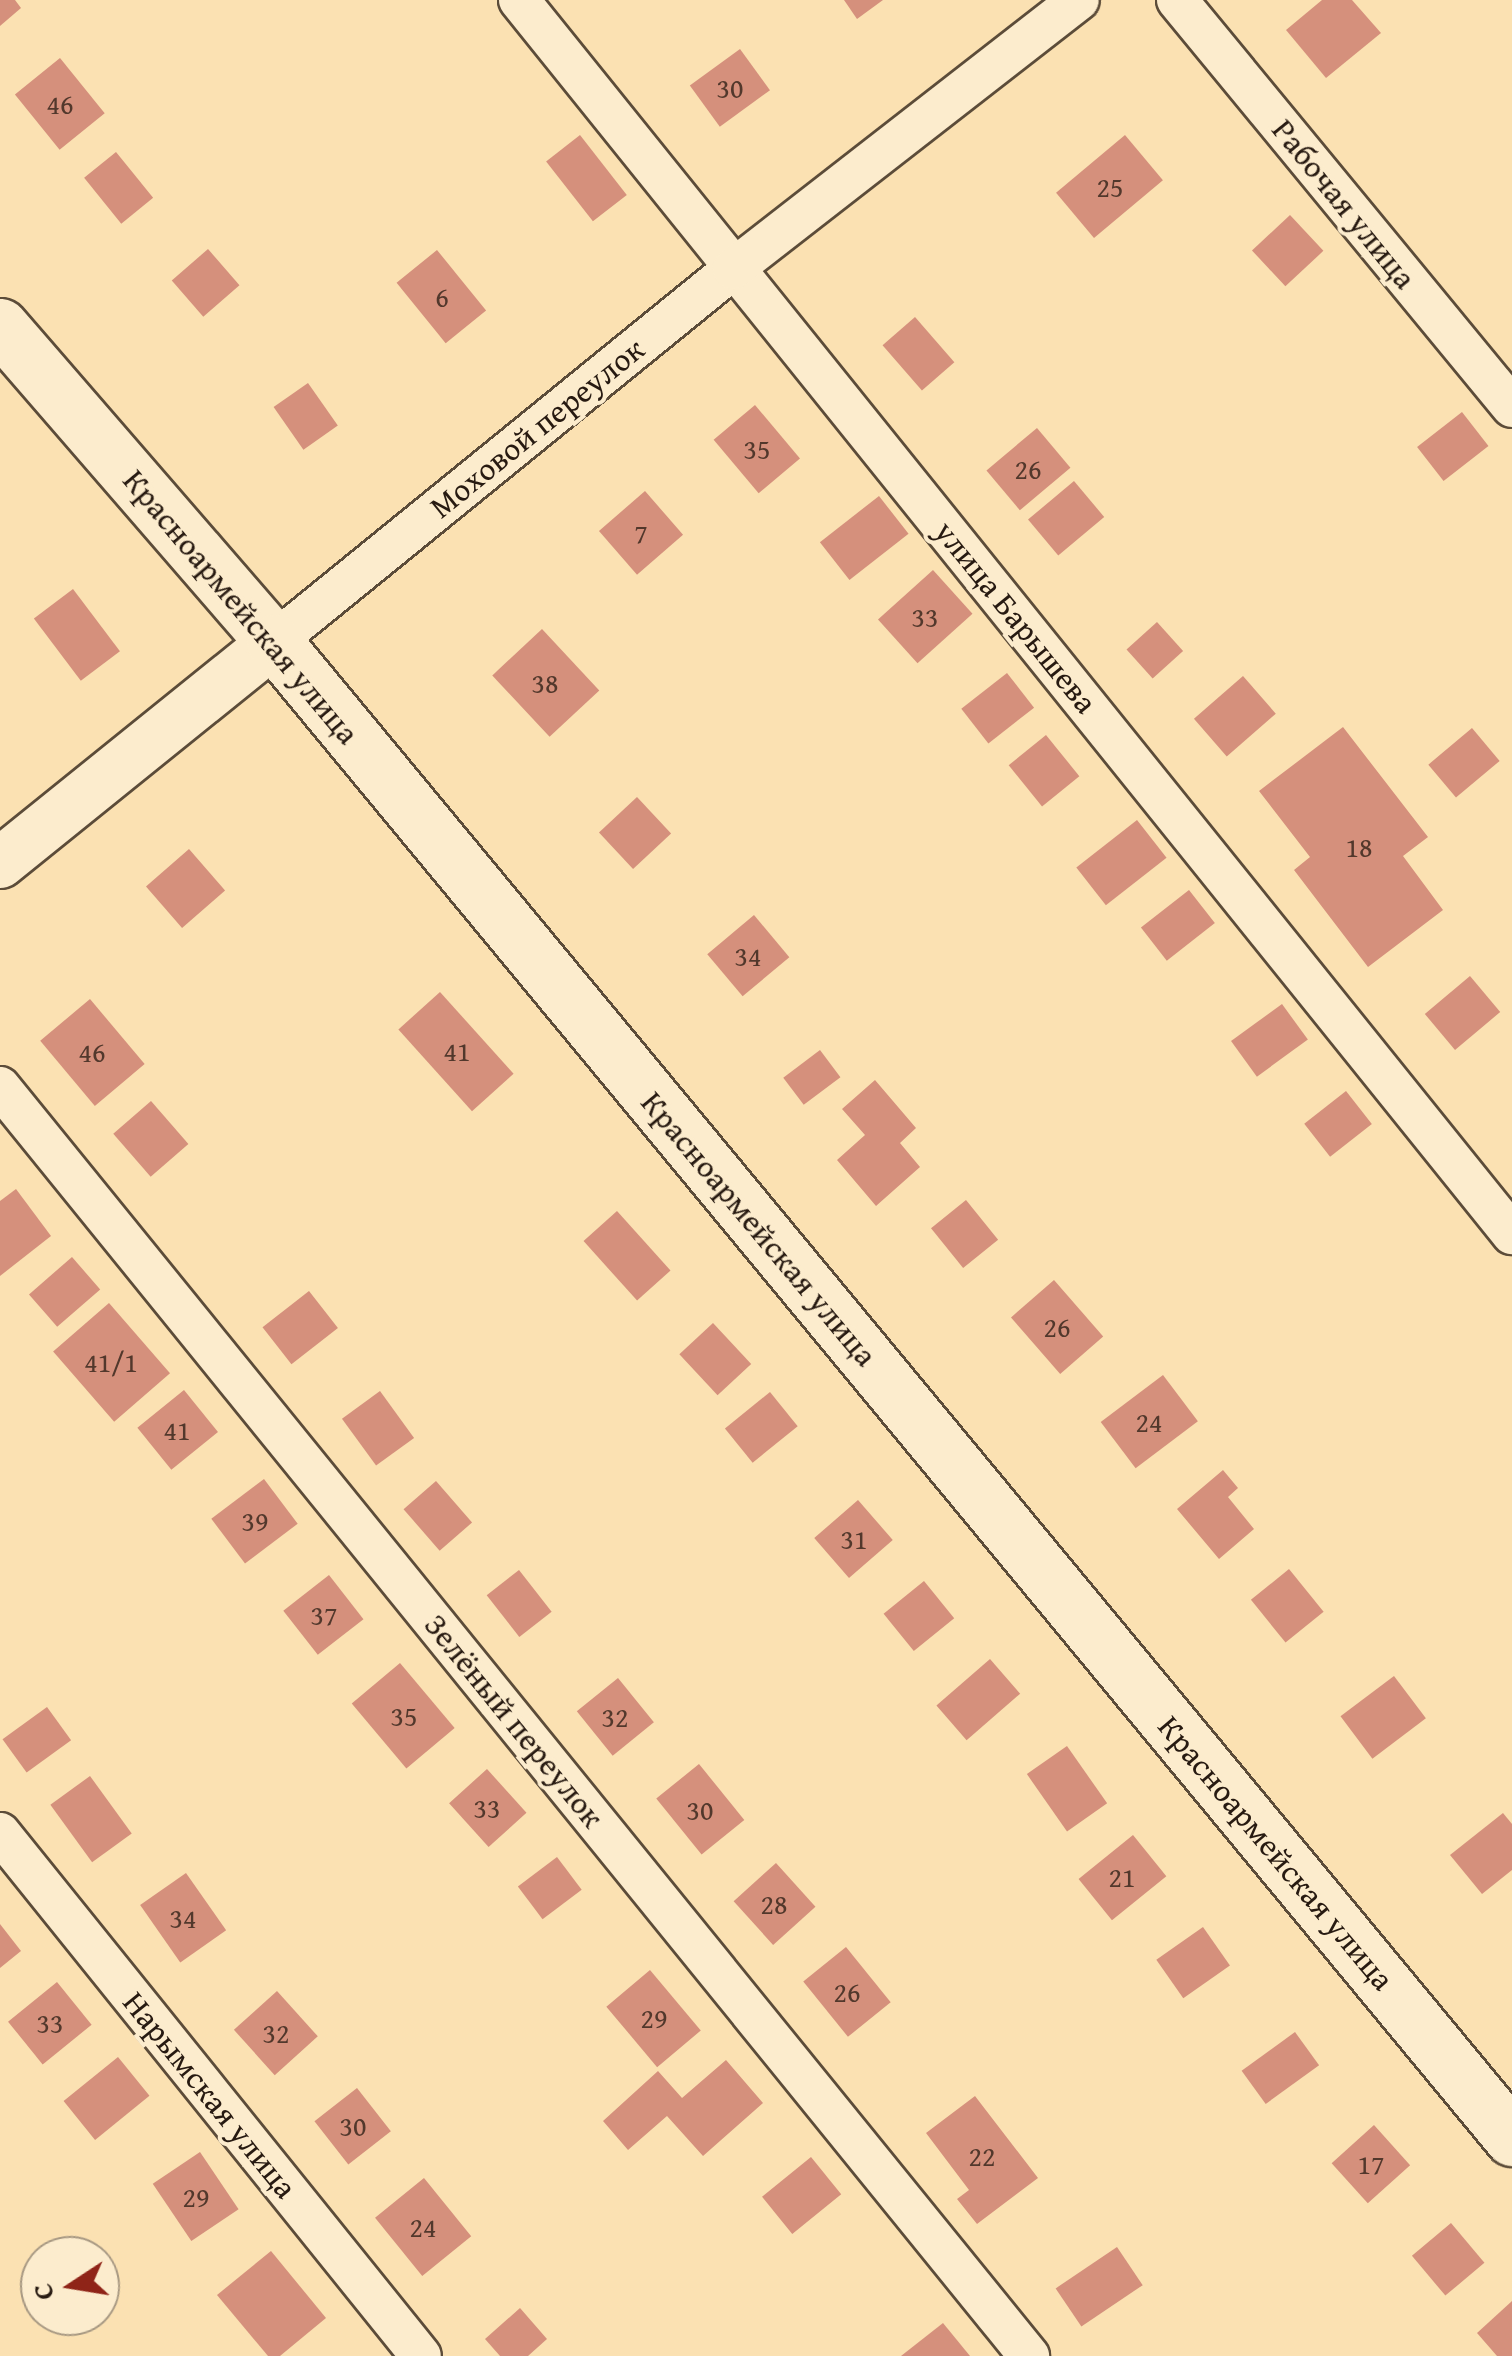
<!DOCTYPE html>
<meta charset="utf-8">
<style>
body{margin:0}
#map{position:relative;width:1512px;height:2356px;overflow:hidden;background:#fbe1b2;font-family:"Gentium Book Plus",serif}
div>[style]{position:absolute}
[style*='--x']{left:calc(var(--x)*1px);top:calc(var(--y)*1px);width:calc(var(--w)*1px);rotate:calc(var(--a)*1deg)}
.building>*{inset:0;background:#d5907c;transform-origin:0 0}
.roads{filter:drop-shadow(2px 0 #5c4c39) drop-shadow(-2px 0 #5c4c39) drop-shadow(0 2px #5c4c39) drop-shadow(0 -2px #5c4c39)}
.minor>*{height:40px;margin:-20px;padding:0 20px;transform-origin:20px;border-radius:20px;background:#fceccd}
.tertiary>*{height:50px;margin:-25px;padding:0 25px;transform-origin:25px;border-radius:25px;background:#fceccd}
.secondary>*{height:55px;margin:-27.5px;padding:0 27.5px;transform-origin:27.5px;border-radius:27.5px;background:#fceccd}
span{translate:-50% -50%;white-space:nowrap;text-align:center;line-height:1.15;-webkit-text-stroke:8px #fceccd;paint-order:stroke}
.number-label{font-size:28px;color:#52382c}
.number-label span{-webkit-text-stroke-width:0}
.street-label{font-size:32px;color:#271a11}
.north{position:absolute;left:20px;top:2236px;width:100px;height:100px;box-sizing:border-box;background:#fceccd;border:2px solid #a79882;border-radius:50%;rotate:258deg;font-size:28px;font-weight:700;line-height:40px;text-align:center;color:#271a11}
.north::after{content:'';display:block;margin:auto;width:35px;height:45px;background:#8f2418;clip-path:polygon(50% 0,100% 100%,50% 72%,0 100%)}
</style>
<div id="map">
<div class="building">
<div style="clip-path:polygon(0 0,15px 0,21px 8px,0 26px)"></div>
<div style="clip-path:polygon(844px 0,883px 0,857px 19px)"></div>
<div style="clip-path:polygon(1322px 0,1352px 0,1381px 33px,1326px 78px,1286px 30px)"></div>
<div style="left:740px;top:49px;width:51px;height:62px;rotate:54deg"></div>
<div style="left:60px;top:58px;width:71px;height:58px;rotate:51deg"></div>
<div style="left:580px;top:135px;width:76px;height:43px;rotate:52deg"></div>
<div style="left:1125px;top:135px;width:59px;height:90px;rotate:50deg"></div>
<div style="left:116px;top:152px;width:59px;height:41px;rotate:51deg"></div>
<div style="left:1290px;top:215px;width:49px;height:52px;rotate:47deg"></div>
<div style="left:208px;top:249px;width:48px;height:48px;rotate:49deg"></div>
<div style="left:437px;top:250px;width:78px;height:52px;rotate:51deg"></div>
<div style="left:915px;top:317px;width:60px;height:43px;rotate:49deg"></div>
<div style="left:308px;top:383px;width:52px;height:42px;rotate:55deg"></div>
<div style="left:755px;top:405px;width:70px;height:54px;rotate:50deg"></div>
<div style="left:1462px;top:412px;width:43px;height:57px;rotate:52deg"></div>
<div style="left:1037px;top:428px;width:52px;height:66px;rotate:50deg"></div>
<div style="left:1074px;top:481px;width:47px;height:60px;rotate:50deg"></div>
<div style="left:645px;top:491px;width:58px;height:61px;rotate:49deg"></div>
<div style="left:879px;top:496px;width:48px;height:75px;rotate:52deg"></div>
<div style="left:933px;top:570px;width:59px;height:74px;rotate:48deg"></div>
<div style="left:73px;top:589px;width:78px;height:49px;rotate:53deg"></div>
<div style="left:1157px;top:622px;width:39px;height:41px;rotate:48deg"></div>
<div style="left:542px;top:629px;width:84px;height:68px;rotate:47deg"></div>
<div style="left:1007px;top:673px;width:44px;height:58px;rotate:52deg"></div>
<div style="left:1243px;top:676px;width:50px;height:65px;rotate:49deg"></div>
<div style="clip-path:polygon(1343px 727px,1428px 837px,1403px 856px,1443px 910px,1368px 967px,1294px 870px,1310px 857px,1259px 791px)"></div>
<div style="left:1472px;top:728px;width:43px;height:57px;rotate:50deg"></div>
<div style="left:1046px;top:735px;width:53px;height:48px;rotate:51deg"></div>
<div style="left:637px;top:797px;width:50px;height:52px;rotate:47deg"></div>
<div style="left:1137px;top:820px;width:48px;height:77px;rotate:52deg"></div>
<div style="left:189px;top:849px;width:55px;height:57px;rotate:49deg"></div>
<div style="left:1189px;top:890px;width:42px;height:61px;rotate:52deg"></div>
<div style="left:754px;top:915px;width:55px;height:61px;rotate:50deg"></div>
<div style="left:1470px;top:976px;width:47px;height:59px;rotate:50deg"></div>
<div style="left:440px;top:992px;width:110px;height:56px;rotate:48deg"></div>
<div style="left:90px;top:999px;width:85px;height:65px;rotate:50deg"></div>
<div style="left:1282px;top:1004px;width:44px;height:63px;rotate:54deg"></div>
<div style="left:820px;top:1050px;width:34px;height:46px;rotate:53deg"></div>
<div style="clip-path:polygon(875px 1080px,916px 1128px,900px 1143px,920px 1167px,876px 1206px,837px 1160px,865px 1135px,842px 1109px)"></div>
<div style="left:1346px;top:1091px;width:42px;height:53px;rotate:52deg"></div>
<div style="left:151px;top:1101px;width:57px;height:50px;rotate:49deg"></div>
<div style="clip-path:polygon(16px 1189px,51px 1236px,0 1276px,0 1201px)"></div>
<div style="left:966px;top:1200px;width:51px;height:45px;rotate:51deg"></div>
<div style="left:617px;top:1211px;width:80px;height:45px;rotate:48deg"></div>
<div style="left:72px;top:1257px;width:43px;height:57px;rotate:49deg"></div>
<div style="left:1054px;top:1280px;width:75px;height:57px;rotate:49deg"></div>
<div style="left:309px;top:1291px;width:47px;height:59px;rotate:52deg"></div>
<div style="left:109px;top:1303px;width:93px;height:74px;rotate:49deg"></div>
<div style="left:713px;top:1323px;width:56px;height:46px;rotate:47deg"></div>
<div style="left:1163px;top:1375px;width:58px;height:78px;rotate:53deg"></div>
<div style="left:184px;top:1390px;width:54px;height:60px;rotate:51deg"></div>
<div style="left:380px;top:1391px;width:58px;height:47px;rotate:54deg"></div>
<div style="left:770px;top:1392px;width:44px;height:58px;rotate:51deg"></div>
<div style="clip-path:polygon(1223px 1470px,1238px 1488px,1228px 1497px,1254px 1529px,1219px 1559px,1177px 1509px)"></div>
<div style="left:264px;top:1479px;width:56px;height:66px;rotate:53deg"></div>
<div style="left:436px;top:1481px;width:55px;height:43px;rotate:49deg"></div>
<div style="left:858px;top:1500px;width:53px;height:58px;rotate:49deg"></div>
<div style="left:1289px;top:1569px;width:55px;height:49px;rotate:51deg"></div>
<div style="left:519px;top:1570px;width:53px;height:41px;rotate:52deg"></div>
<div style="left:329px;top:1575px;width:56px;height:58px;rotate:52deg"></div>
<div style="left:924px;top:1581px;width:48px;height:52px;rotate:51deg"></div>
<div style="left:990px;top:1659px;width:46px;height:71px;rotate:49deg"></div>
<div style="left:400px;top:1663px;width:85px;height:63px;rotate:50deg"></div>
<div style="left:1394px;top:1676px;width:53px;height:67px;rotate:53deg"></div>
<div style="left:618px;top:1678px;width:57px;height:53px;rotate:51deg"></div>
<div style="left:47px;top:1707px;width:41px;height:55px;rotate:54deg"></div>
<div style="left:1067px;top:1746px;width:70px;height:49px;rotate:55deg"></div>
<div style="left:699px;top:1764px;width:72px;height:55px;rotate:51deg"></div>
<div style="left:487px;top:1769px;width:59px;height:51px;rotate:48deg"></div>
<div style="left:90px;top:1776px;width:71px;height:49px;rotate:54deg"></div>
<div style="clip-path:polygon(1503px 1813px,1512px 1824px,1512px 1870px,1482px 1894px,1450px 1855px)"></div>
<div style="left:1133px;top:1835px;width:53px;height:70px;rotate:51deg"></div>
<div style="left:557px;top:1857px;width:41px;height:49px;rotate:53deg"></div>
<div style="left:776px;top:1863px;width:59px;height:57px;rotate:48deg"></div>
<div style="left:186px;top:1873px;width:70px;height:56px;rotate:55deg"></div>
<div style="clip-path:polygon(0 1924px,21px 1951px,0 1968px)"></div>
<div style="left:1203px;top:1927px;width:47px;height:57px;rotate:55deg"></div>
<div style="left:846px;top:1947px;width:71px;height:55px;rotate:51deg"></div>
<div style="left:650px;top:1970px;width:79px;height:57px;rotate:50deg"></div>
<div style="left:57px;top:1982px;width:55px;height:63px;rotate:51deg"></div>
<div style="left:277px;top:1991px;width:61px;height:58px;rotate:48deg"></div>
<div style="left:1295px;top:2032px;width:41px;height:66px;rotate:54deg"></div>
<div style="left:118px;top:2057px;width:50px;height:70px;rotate:51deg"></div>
<div style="clip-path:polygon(726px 2060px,763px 2103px,703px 2156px,667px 2116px,628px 2150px,603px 2121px,658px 2071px,682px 2098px)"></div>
<div style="left:357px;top:2088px;width:55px;height:54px;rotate:52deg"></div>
<div style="clip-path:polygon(975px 2096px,1038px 2178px,977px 2224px,957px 2199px,969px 2190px,926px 2133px)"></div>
<div style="left:1374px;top:2125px;width:54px;height:57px;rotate:48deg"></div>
<div style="left:200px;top:2152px;width:69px;height:57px;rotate:56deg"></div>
<div style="left:811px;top:2157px;width:48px;height:63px;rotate:51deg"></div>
<div style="left:424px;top:2178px;width:75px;height:63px;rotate:51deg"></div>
<div style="left:1451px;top:2223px;width:52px;height:51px;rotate:50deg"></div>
<div style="left:1117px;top:2247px;width:46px;height:74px;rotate:56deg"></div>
<div style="clip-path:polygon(271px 2251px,326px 2318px,280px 2356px,268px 2356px,217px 2295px)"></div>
<div style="clip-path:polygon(1512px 2301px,1512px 2356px,1497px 2356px,1477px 2333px)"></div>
<div style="clip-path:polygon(520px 2308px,547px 2339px,528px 2356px,500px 2356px,485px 2339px)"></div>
<div style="clip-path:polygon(943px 2323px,970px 2356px,901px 2356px)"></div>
</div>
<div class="roads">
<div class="minor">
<div style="--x:519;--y:0;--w:1584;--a:51.18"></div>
<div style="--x:1177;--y:0;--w:527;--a:50.54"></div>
<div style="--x:274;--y:642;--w:591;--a:-39.1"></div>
<div style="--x:733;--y:269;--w:438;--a:-37.9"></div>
<div style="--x:0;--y:1087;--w:1634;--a:50.96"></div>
<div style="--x:0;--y:1833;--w:671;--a:51.17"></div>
</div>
<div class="tertiary">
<div style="--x:0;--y:863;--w:352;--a:-38.9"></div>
</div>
<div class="secondary">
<div style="--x:0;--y:326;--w:418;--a:49.1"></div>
<div style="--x:274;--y:642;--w:1942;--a:50.39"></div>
</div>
</div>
<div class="number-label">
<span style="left:730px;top:88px">30</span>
<span style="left:60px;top:104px">46</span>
<span style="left:1110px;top:187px">25</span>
<span style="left:442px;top:297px">6</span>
<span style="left:757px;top:449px">35</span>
<span style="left:1028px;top:469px">26</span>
<span style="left:641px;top:533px">7</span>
<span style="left:925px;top:617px">33</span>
<span style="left:545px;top:683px">38</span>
<span style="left:1359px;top:847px">18</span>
<span style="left:748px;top:956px">34</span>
<span style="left:457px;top:1051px">41</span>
<span style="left:92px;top:1052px">46</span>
<span style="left:1057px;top:1327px">26</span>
<span style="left:111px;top:1362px">41/1</span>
<span style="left:1149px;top:1422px">24</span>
<span style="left:177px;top:1430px">41</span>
<span style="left:255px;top:1521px">39</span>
<span style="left:854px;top:1539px">31</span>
<span style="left:324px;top:1615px">37</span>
<span style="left:404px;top:1716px">35</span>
<span style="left:615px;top:1717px">32</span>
<span style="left:487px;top:1808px">33</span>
<span style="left:700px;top:1810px">30</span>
<span style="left:1122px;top:1877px">21</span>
<span style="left:774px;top:1904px">28</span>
<span style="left:183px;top:1918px">34</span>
<span style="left:847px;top:1992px">26</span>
<span style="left:654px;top:2018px">29</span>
<span style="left:50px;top:2023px">33</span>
<span style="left:276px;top:2033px">32</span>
<span style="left:353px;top:2126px">30</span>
<span style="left:982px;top:2156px">22</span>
<span style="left:1371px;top:2164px">17</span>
<span style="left:196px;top:2197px">29</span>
<span style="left:423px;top:2227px">24</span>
</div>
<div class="street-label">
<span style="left:1344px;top:204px;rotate:51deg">Рабочая улица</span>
<span style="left:537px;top:428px;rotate:-39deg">Моховой переулок</span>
<span style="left:241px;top:607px;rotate:50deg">Красноармейская улица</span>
<span style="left:1016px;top:617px;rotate:51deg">улица Барышева</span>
<span style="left:759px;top:1229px;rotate:50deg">Красноармейская улица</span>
<span style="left:514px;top:1721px;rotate:51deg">Зелёный переулок</span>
<span style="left:1276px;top:1853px;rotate:50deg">Красноармейская улица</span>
<span style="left:210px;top:2095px;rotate:51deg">Нарымская улица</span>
</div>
<div class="north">С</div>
</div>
